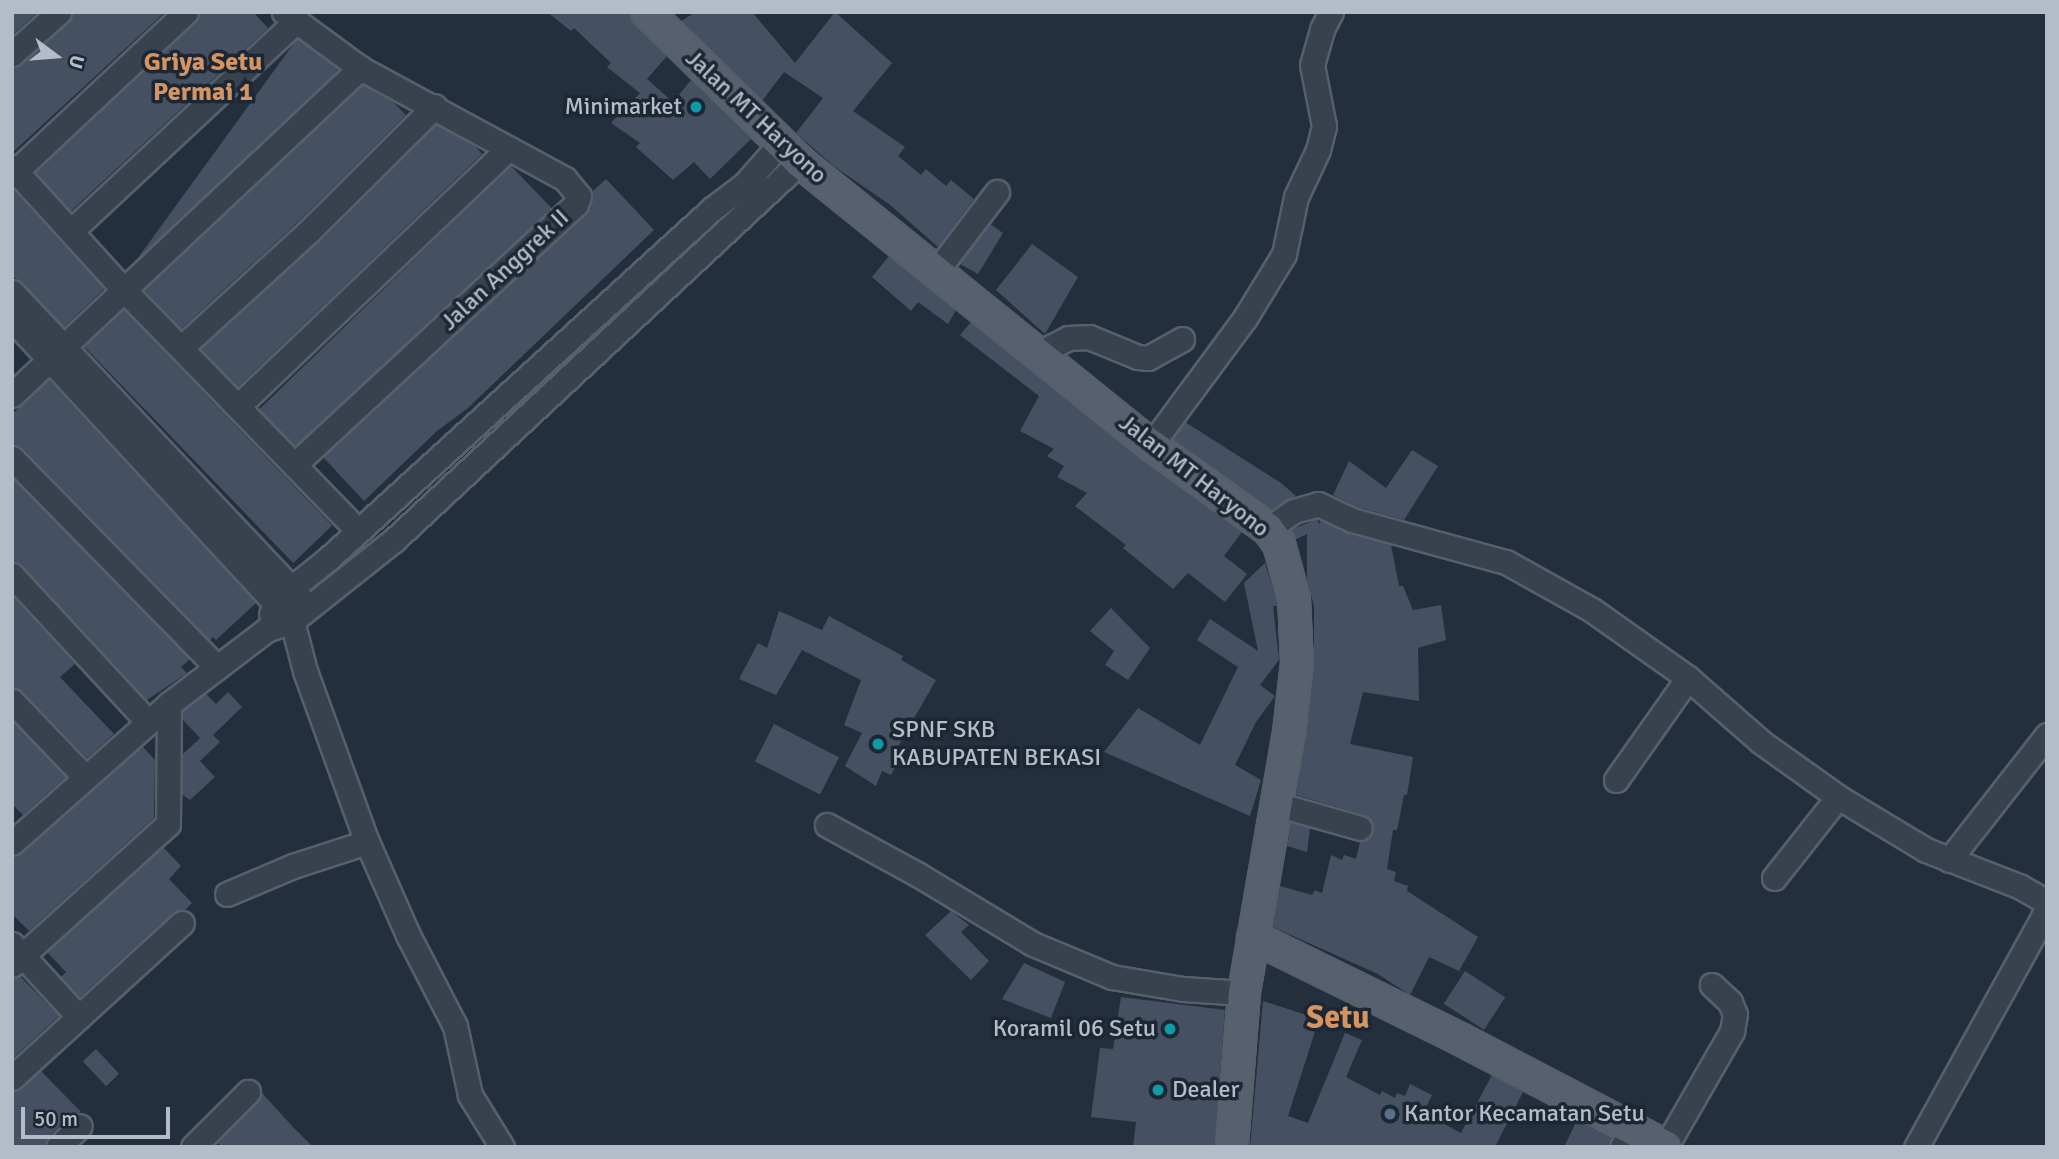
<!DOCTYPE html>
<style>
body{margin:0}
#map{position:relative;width:2059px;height:1159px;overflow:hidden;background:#242f3e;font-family:Signika,sans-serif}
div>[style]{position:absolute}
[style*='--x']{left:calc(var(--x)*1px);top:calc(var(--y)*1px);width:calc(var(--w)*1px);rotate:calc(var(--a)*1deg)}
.building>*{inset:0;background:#455162;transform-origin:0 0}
.roads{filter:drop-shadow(2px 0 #565f6c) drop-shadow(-2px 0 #565f6c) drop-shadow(0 2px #565f6c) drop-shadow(0 -2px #565f6c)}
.minor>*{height:23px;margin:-11.5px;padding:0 11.5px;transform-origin:11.5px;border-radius:11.5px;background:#38414e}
.major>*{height:30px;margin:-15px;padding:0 15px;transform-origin:15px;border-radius:15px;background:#56606e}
.dots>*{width:19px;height:19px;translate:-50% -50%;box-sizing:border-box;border:4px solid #1d2633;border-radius:50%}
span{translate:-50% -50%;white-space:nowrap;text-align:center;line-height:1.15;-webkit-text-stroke:7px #1d2633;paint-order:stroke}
.poi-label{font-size:24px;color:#b4bcc9}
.right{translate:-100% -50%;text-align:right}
.left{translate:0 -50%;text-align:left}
.street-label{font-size:24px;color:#b4bcc9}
.neighbourhood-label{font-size:26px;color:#d59563;font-weight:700}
.district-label{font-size:32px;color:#d59563;font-weight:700}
.frame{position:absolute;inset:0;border:14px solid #b4bcc9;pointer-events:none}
.north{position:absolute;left:21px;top:21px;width:70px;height:70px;-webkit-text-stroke:5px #1d2633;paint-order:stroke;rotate:106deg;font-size:19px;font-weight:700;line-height:28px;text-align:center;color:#b4bcc9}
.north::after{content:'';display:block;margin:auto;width:24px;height:32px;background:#b4bcc9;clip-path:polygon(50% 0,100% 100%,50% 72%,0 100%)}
.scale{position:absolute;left:21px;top:1107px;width:149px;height:32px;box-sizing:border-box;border:4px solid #b4bcc9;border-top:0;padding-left:9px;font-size:21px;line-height:24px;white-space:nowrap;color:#b4bcc9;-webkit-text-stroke:5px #1d2633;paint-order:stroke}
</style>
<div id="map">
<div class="building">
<div style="clip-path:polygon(12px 12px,38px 12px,12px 35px)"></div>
<div style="clip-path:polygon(73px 12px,165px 12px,12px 153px,12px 68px,21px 64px,68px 22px)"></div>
<div style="clip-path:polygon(200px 12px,253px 12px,268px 28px,71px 211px,35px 172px,196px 22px)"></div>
<div style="clip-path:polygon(547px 12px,629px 12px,635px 24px,667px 56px,647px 79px,673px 102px,691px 80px,751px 139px,710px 179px,694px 162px,673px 180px,636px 147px,640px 143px,611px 123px,640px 93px,607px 67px,611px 63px,574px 28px,571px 31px)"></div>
<div style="clip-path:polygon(696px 12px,752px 12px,795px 63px,835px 12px,892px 63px,853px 111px,905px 147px,898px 156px,921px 175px,926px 169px,946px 186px,951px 180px,974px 199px,938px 247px,889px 204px,835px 167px,796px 133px,823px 98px,784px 72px,762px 101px,681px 21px)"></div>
<div style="left:297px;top:39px;width:51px;height:283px;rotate:36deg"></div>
<div style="clip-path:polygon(362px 85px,393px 102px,406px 115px,299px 221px,181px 329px,144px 290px)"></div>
<div style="clip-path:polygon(436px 125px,475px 146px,482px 154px,238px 387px,201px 349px,318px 241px)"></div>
<div style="left:511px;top:166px;width:59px;height:350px;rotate:46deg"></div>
<div style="clip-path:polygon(606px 179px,654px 230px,468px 408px,437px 431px,364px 501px,323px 457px,586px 214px,592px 192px)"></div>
<div style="clip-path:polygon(12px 188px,104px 289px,64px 327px,12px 275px)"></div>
<div style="clip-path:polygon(990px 224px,1003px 233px,978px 274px,960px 264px)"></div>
<div style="clip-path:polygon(1032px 244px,1078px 277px,1045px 334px,996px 290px)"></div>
<div style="clip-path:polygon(889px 256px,956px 310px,948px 324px,918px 302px,911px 311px,872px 277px)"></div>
<div style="left:123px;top:309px;width:301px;height:54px;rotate:46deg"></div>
<div style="clip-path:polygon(971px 322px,1140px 459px,1242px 532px,1224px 556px,1247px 574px,1225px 602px,1188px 573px,1173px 589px,1123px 548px,1126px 545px,1075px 506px,1087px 493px,1057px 477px,1064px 466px,1047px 456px,1054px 449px,1020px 431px,1039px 396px,960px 335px)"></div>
<div style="clip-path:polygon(49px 380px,256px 603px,216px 640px,213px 637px,210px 640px,22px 448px,12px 444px,12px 414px)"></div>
<div style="clip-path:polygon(1185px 422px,1281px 483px,1296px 496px,1271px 510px,1173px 439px)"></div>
<div style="clip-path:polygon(1412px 450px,1438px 466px,1404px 520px,1357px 507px,1333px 495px,1349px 461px,1386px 488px)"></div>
<div style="clip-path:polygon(12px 478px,190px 659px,181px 667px,187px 673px,147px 700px,22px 565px,12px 561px)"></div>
<div style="clip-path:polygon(1317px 519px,1319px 524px,1321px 521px,1348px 533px,1391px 545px,1399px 586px,1403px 586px,1413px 610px,1441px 605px,1446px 640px,1418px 648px,1419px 701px,1363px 692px,1350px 744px,1413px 757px,1407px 795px,1404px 795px,1397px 830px,1393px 830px,1387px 869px,1396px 872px,1394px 881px,1408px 886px,1407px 891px,1478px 937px,1459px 971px,1429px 957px,1410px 995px,1378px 974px,1273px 927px,1280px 886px,1312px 895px,1315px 890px,1322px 893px,1331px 855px,1342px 860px,1344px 855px,1356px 859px,1360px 842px,1369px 838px,1374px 831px,1370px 819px,1364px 815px,1296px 795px,1314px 665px,1314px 606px,1307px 580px,1307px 534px,1296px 539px,1291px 530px)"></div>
<div style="clip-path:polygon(1265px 563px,1277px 602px,1277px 606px,1273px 606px,1279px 660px,1260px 685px,1275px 696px,1256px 722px,1235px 765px,1261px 780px,1250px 816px,1104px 752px,1138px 708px,1200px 745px,1238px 667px,1197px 640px,1210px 619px,1258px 651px,1244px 583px)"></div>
<div style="clip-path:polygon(12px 596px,75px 664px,60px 677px,114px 734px,87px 758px,22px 691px,12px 687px)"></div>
<div style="clip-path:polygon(1111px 608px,1150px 648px,1128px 680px,1105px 665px,1114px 651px,1090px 631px)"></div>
<div style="clip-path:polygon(779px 611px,822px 630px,829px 616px,903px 656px,901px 660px,936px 680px,893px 755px,900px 758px,891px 775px,882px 771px,876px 786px,845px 766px,862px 733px,844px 725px,861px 680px,802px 650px,776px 695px,739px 679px,758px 643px,767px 648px)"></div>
<div style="clip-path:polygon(228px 692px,242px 707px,213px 735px,220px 742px,200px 761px,215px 777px,190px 800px,182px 794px,183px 754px,200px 738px,183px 720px,183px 711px,206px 694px,216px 704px)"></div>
<div style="clip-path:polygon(12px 721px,66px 777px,23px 815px,12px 804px)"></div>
<div style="left:774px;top:724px;width:73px;height:42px;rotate:27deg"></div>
<div style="clip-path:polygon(142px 746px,155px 760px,154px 818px,29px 931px,12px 914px,12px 859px)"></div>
<div style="clip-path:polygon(1291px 823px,1310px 828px,1307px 852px,1287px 846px)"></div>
<div style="clip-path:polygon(163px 847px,181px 866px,169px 879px,192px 903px,185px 910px,173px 913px,80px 997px,61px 977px,66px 972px,47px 952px)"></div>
<div style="clip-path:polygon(951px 911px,969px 925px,961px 932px,989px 961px,971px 980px,925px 935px)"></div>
<div style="clip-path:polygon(1024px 963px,1065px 982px,1051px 1018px,1002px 999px)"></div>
<div style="left:1465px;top:971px;width:48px;height:39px;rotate:33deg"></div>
<div style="clip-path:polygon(20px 976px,59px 1016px,12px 1059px,12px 979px)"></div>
<div style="clip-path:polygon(1121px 997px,1225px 1010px,1215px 1147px,1133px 1147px,1136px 1122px,1091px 1117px,1100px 1048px,1113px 1049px)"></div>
<div style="clip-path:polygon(1263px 1001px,1319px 1019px,1288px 1116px,1308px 1123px,1345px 1033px,1362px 1040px,1346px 1077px,1380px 1095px,1382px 1091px,1395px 1098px,1397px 1093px,1405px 1096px,1410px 1084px,1432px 1095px,1426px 1107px,1434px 1111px,1431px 1117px,1461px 1133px,1492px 1075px,1523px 1092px,1495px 1147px,1250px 1147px)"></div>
<div style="left:96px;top:1049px;width:34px;height:18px;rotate:47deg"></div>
<div style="clip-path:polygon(41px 1071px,81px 1112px,70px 1116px,48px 1137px,44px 1147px,12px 1147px,12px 1092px,21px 1088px)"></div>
<div style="clip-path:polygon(262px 1093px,293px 1127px,313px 1147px,222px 1147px,217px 1142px,258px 1102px)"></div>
<div style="clip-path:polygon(1577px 1120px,1611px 1138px,1608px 1147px,1564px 1147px)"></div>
</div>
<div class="roads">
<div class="minor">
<div style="--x:284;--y:12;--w:94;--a:36.4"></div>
<div style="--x:360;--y:68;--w:233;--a:28.4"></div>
<div style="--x:565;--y:179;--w:22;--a:51"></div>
<div style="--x:579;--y:196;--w:9;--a:111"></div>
<div style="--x:576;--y:204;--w:384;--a:137.2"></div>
<div style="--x:12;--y:54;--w:63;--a:-41.8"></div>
<div style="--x:12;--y:167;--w:168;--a:47.7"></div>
<div style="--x:125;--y:291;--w:334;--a:45.8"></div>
<div style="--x:16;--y:171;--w:233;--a:-43.1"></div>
<div style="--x:71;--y:231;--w:309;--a:-43"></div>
<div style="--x:935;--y:273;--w:102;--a:-52.6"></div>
<div style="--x:12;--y:292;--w:420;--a:46.7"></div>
<div style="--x:12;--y:319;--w:412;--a:47.2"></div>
<div style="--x:292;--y:621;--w:52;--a:75.4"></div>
<div style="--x:305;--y:671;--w:182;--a:70.1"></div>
<div style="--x:367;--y:842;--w:102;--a:66.2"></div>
<div style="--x:408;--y:935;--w:102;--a:62.7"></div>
<div style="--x:455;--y:1026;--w:71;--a:77.7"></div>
<div style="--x:470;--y:1095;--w:61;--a:58.4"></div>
<div style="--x:182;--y:347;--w:172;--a:-42.4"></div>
<div style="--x:309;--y:231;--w:177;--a:-44.8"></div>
<div style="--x:1039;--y:353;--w:33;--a:-27"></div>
<div style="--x:1068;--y:338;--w:21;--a:-3"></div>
<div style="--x:1089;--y:337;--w:53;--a:22.2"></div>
<div style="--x:1138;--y:357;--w:10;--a:6"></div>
<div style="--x:1148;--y:358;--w:39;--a:-29"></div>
<div style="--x:12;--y:395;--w:478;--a:-43.2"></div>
<div style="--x:238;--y:406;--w:371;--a:-43.6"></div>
<div style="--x:1151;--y:445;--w:158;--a:-53.5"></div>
<div style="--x:1245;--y:318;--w:75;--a:-58.6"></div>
<div style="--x:1284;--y:254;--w:58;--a:-78.1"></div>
<div style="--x:1296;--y:197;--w:52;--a:-64.9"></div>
<div style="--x:1318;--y:150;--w:25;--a:-76"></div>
<div style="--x:1324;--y:126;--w:62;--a:-101.1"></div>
<div style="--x:1312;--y:65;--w:37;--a:-74"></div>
<div style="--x:1322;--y:29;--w:19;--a:-62"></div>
<div style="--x:12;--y:458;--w:293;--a:45.6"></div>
<div style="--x:1268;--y:529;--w:32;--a:-35"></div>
<div style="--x:1294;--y:511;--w:25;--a:-16"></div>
<div style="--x:1318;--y:504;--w:38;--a:25"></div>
<div style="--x:1352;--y:520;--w:160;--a:15.3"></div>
<div style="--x:1506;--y:562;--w:98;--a:29.2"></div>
<div style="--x:1592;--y:610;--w:118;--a:35.3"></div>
<div style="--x:1688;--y:678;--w:97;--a:41.2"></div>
<div style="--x:1761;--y:742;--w:95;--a:35.5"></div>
<div style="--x:1838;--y:797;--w:103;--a:31.1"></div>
<div style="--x:1926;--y:850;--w:100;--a:21.2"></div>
<div style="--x:2019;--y:886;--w:30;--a:30"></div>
<div style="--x:2045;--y:901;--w:9;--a:84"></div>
<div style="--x:2046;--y:910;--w:10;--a:114"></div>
<div style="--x:2042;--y:919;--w:260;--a:118.9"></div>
<div style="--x:12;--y:575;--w:200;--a:47.2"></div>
<div style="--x:271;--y:614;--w:14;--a:-69"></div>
<div style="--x:276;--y:601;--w:68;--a:-39.1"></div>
<div style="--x:329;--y:558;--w:518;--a:-42.34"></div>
<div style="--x:712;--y:209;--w:39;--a:-37"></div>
<div style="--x:743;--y:186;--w:56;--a:-48.6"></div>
<div style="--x:12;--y:701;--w:105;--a:46.2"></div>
<div style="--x:1616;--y:780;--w:125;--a:-54.8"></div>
<div style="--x:1276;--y:804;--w:87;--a:15.9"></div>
<div style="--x:827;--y:825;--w:102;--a:28.6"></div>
<div style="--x:917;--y:874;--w:135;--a:31.1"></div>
<div style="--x:1033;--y:944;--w:86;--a:22.7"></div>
<div style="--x:1112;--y:977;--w:72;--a:9.6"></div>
<div style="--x:1183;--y:989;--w:61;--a:3.8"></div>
<div style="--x:12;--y:843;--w:210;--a:-41.5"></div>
<div style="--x:169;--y:704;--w:122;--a:-37.3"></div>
<div style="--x:266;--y:630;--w:28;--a:-19"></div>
<div style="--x:292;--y:621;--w:130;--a:-38.5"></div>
<div style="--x:394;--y:540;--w:555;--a:-42.95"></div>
<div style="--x:1949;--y:860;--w:159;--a:-51.9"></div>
<div style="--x:1774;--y:878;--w:103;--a:-51.7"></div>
<div style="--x:227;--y:894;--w:72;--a:-23"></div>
<div style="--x:293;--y:866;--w:78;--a:-18"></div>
<div style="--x:12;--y:944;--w:99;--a:47.5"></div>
<div style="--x:12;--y:965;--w:210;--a:-42.1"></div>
<div style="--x:168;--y:824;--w:120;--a:-89.5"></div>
<div style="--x:12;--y:1078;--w:230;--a:-42.4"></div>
<div style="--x:1666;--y:1146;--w:133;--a:-60.1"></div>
<div style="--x:1732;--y:1031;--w:17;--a:-80"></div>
<div style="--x:1735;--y:1014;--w:13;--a:-113"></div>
<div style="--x:1730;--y:1002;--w:25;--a:-137"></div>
<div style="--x:58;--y:1147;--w:30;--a:-44"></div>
<div style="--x:193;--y:1147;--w:78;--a:-45"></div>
<div style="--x:1622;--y:1147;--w:22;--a:-63"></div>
</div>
<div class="major">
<div style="--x:647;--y:12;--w:214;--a:44.4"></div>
<div style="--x:800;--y:162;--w:451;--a:38.9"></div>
<div style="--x:1151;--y:445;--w:144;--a:35.7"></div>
<div style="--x:1268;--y:529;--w:19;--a:54"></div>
<div style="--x:1279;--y:544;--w:57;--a:74.7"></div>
<div style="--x:1294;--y:599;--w:64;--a:87.3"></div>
<div style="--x:1297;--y:663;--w:69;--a:96.6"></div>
<div style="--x:1289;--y:732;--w:265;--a:99.8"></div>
<div style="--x:1244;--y:993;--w:154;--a:94.5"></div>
<div style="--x:1253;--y:937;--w:231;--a:26.2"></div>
<div style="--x:1460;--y:1039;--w:233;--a:27.6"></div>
</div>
</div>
<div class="dots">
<div style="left:696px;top:107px;background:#0f9aa8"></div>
<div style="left:878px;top:744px;background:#0f9aa8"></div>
<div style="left:1170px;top:1029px;background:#0f9aa8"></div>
<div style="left:1158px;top:1090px;background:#0f9aa8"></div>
<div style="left:1390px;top:1114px;background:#5c6f8a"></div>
</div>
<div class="poi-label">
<span class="right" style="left:682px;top:107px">Minimarket</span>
<span class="left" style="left:892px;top:744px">SPNF SKB<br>KABUPATEN BEKASI</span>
<span class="right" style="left:1156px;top:1029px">Koramil 06 Setu</span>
<span class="left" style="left:1172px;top:1090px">Dealer</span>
<span class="left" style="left:1404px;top:1114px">Kantor Kecamatan Setu</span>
</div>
<div class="street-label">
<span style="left:756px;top:117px;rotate:43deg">Jalan MT Haryono</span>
<span style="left:505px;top:270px;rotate:-43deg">Jalan Anggrek II</span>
<span style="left:1194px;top:476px;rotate:38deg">Jalan MT Haryono</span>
</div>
<div class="neighbourhood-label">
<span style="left:203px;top:78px">Griya Setu<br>Permai 1</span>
</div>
<div class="district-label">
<span style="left:1338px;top:1018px">Setu</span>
</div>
<div class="frame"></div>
<div class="north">U</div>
<div class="scale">50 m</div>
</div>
